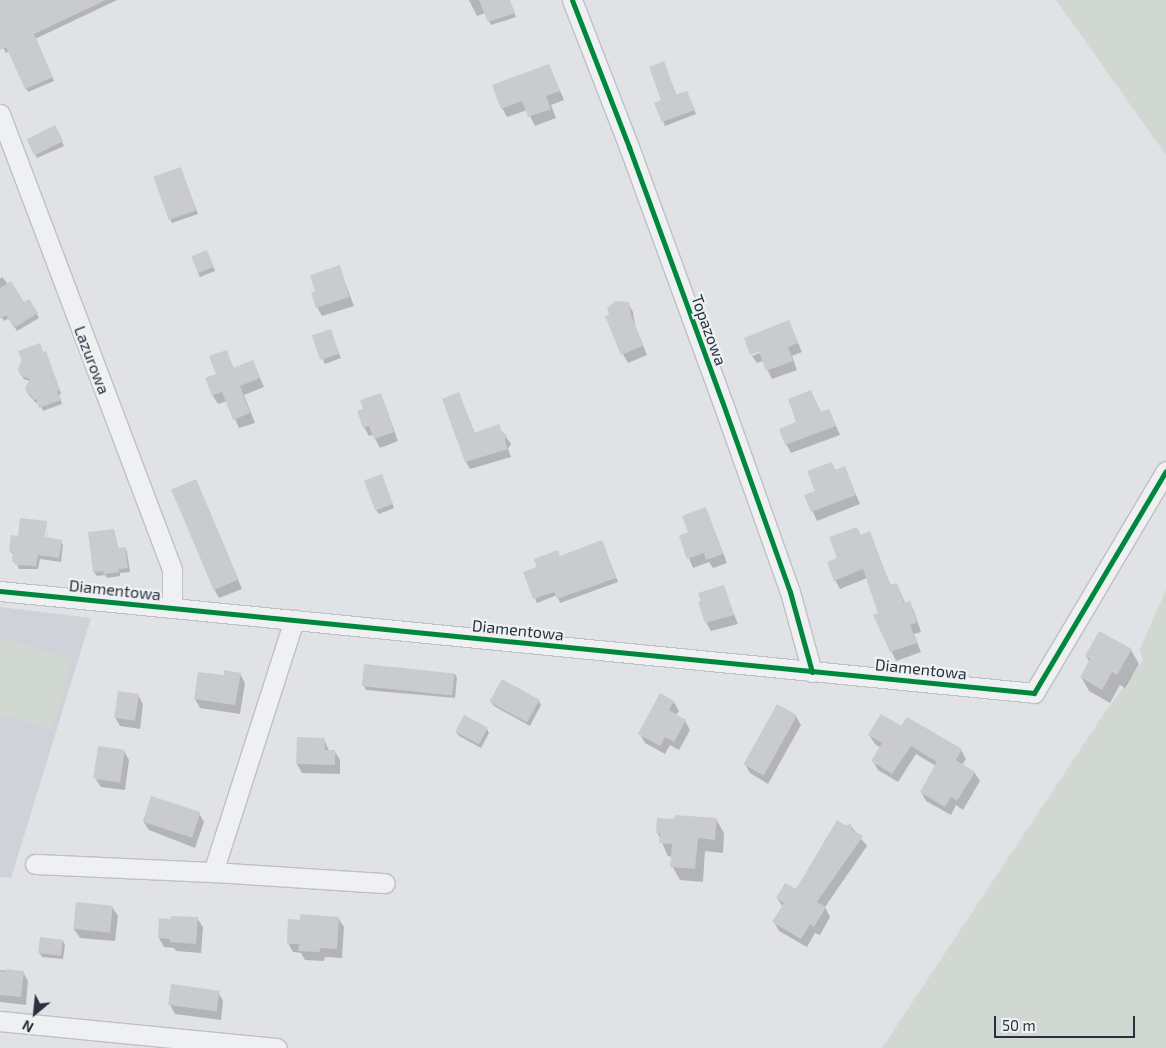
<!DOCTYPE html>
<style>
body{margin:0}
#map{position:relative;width:1166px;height:1048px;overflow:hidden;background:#e0e2e5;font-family:"Exo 2",sans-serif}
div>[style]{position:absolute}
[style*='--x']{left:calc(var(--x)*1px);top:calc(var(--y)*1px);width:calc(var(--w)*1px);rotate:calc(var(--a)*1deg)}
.built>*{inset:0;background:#cfd2d8}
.green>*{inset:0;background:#d1d8d1}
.shadow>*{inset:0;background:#0003}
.building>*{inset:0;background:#c9cbcd;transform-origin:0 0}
.roads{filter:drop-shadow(1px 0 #bfc0c3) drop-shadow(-1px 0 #bfc0c3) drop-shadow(0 1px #bfc0c3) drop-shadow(0 -1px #bfc0c3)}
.street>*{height:19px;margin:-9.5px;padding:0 9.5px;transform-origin:9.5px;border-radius:9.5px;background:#eff0f2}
.cycleway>*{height:5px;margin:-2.5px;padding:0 2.5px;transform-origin:2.5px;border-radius:2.5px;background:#00873e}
span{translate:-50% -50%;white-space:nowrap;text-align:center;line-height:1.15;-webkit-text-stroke:4.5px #eef1f4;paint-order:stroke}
.street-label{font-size:16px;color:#2a313c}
.north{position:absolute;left:10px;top:988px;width:50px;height:50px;-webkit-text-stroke:4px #eef1f4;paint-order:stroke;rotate:208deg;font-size:14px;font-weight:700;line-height:20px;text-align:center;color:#2a313c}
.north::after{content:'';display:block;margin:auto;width:18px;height:22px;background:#2a313c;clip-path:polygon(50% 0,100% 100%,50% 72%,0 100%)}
.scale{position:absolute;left:994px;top:1016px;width:141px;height:22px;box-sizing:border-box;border:2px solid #2a313c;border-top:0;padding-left:6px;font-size:15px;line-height:18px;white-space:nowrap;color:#2a313c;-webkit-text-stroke:4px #eef1f4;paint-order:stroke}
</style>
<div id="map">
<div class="built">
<div style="clip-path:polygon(0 607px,91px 618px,11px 878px,0 877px)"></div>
</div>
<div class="green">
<div style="clip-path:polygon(1056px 0,1166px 0,1166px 155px)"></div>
<div style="clip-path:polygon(1166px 590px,1166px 1048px,882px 1048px,1107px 709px,1143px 661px,1140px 649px)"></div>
<div style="clip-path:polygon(0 638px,72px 658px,53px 729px,0 715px)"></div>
</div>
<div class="shadow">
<div style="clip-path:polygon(0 0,117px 0,35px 39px,54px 81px,28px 92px,9px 51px,6px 53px,0 41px)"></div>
<div style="clip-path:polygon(469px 0,509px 0,516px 17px,491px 25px,485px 13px,477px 16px)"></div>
<div style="clip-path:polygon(549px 65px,564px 100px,551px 105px,556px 118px,535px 126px,527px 110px,507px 117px,502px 108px)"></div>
<div style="clip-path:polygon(665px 67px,677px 96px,687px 92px,696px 114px,665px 126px,656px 104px,663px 101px)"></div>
<div style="clip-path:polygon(57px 131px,64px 146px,37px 158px,28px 139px)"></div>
<div style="clip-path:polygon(181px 169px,198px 214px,172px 223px,170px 219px)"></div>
<div style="clip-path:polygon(209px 256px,215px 271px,200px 277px,198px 273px)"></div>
<div style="clip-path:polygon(339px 267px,354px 306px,322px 316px,317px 307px)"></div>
<div style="clip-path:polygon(2px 277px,24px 303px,29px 300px,39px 318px,17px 331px,9px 318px,4px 321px,0 314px,0 279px)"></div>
<div style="clip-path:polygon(628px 303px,633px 312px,635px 325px,647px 355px,628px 363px,623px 354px)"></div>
<div style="clip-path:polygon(789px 322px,802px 352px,792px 356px,797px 370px,772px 379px,763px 361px,757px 363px,752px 356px,765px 351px)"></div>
<div style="clip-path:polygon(332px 335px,341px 358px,325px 364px,323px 360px)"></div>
<div style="clip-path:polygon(226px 351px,234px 369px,253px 362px,264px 387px,244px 395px,255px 423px,239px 428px,227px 401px,218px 404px,213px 396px)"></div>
<div style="clip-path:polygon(43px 353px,47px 357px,61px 394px,59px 395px,62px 404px,43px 411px,39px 402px,36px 403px,28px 394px,30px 381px,24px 379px,21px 374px)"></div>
<div style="clip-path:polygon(811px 391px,821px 413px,829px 410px,840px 435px,791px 453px,786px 444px)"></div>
<div style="clip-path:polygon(381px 394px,398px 441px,380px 448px,373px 435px,369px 436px,364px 427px,365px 410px)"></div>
<div style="clip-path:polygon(459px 394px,475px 434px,498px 426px,511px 444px,508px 449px,511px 457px,470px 469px,466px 462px)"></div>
<div style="clip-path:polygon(832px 464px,836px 471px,844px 468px,860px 504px,817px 521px,806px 496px,816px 492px)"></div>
<div style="clip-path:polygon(383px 479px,394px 508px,379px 514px,376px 510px)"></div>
<div style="clip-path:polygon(196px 480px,242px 589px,219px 598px,214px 589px)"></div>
<div style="clip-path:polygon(706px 509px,727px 563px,713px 568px,709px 562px,693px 568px,680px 536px,690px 533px)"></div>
<div style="clip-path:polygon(47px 522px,43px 543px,46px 544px,48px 525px,47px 539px,61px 541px,63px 545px,61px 562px,40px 559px,38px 569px,19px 569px,14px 555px,10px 551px,19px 537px)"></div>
<div style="clip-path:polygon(857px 528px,861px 536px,869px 533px,891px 586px,897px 584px,905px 603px,909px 602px,914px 611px,921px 632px,914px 634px,921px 652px,896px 661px,875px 616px,880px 614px,867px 578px,840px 589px,835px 580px,839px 558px)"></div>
<div style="clip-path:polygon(114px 530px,118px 549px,125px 548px,127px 552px,130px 572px,120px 573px,120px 576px,107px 578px,105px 575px,97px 576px,94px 572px)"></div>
<div style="clip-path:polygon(602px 541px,618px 582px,560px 603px,557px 595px,537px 603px,525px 572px)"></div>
<div style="clip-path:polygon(723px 587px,738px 624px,711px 631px,706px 622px)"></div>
<div style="clip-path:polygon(1131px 650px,1139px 664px,1125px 688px,1120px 685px,1110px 703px,1089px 691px,1081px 677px,1090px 663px,1086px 656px)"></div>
<div style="clip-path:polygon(240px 674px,245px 683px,240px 714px,200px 708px,195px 699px,225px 677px)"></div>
<div style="clip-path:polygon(455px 674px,457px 678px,455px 698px,366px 690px,364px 686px)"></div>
<div style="clip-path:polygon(138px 695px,143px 704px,140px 729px,120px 726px,115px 717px)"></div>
<div style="clip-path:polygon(539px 701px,541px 705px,530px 726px,494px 706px,491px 702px)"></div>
<div style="clip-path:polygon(674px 702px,679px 711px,676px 715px,685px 721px,690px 730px,679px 750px,670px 745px,665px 754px,645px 743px,640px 734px)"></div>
<div style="clip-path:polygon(796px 716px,801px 725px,768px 784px,750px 773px,745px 764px)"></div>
<div style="clip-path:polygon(902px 728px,961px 750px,966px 759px,962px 765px,974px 772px,980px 781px,963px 810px,956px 805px,951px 815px,926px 801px,921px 792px,936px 766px,916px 754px,898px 782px,878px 770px,873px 761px,881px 748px,875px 744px,869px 735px)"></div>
<div style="clip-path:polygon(487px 729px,489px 733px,481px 748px,459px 736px,456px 732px)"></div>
<div style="clip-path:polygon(324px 739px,329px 751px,335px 752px,340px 760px,340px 774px,302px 773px,297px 764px)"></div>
<div style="clip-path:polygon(124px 751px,129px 760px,125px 790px,101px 787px,95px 778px)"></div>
<div style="clip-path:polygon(199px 813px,204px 822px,195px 848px,149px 830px,143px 821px)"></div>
<div style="clip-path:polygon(716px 819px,724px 833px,723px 853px,705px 851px,703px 882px,680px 880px,672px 866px,672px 857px,668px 856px,657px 832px,675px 820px)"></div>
<div style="clip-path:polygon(850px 825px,867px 846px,825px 907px,830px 917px,820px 935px,815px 933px,807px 947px,779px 931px,774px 922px,783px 907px,777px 898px,796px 891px)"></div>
<div style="clip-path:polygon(112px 907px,118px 916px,115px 941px,80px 938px,74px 929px)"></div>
<div style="clip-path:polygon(197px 918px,203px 927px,201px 953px,176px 951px,174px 948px,164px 947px,159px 938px)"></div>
<div style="clip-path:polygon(338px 918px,344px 927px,342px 958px,325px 957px,324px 961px,305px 960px,301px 953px,293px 952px,288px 943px,301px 921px)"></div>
<div style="clip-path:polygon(63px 941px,65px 945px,63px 959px,42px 957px,40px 953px)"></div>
<div style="clip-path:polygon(0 970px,23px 972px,28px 981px,26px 1005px,0 1002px)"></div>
<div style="clip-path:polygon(218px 992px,223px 1001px,221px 1020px,175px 1014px,170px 1005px)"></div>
</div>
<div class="building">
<div style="clip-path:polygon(0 0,106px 0,34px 34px,53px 77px,25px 89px,6px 47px,0 50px)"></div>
<div style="clip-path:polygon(479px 0,510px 0,515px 13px,488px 22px)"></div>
<div style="clip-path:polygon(664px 61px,676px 95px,687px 91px,695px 110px,662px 122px,654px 103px,661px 100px,649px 67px)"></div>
<div style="clip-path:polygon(549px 64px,560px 91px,546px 96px,551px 109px,528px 117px,522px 101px,501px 109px,492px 85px)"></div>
<div style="left:55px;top:125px;width:18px;height:32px;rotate:63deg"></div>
<div style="left:181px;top:167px;width:46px;height:29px;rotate:71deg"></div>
<div style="left:207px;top:250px;width:18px;height:17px;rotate:68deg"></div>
<div style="clip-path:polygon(340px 265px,349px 297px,316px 308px,311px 292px,315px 291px,310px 275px)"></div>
<div style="clip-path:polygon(11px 281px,24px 302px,29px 299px,38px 313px,14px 328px,6px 315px,0 319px,0 288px)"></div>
<div style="clip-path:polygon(615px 301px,629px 302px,631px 315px,643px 346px,621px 355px,605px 316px,609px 315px,607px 308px)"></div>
<div style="clip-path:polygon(789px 320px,798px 343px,788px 347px,793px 361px,766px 371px,759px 352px,750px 355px,744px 338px)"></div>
<div style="left:331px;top:329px;width:26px;height:20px;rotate:72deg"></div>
<div style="clip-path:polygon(40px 343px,43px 352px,46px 351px,60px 390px,57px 391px,61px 400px,39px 408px,36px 399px,33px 400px,32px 396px,27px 394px,25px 388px,30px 379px,20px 375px,18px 369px,22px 360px,18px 351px)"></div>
<div style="clip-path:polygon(227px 350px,233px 368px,253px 360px,260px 378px,240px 386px,250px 413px,233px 420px,222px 392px,212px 396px,205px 378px,216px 374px,209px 356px)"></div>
<div style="clip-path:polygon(811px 390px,820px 412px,829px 409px,836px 426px,785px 445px,779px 429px,796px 422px,788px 399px)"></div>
<div style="clip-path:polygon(459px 392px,474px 433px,499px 424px,502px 433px,507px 435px,505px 440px,508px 449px,465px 462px,442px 399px)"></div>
<div style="clip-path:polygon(381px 393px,394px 432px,374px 439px,369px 426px,363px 428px,357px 411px,363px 409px,360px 400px)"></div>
<div style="clip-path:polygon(832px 462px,835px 470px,845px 466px,856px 495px,811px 512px,804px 495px,815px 491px,807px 471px)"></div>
<div style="left:382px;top:474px;width:32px;height:19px;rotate:70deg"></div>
<div style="left:196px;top:479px;width:109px;height:27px;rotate:67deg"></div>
<div style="clip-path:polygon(706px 507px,723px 554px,706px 560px,704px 553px,687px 559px,679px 536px,688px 532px,682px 516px)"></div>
<div style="clip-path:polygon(20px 518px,47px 521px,45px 537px,62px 540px,59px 558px,38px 555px,36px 566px,16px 565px,12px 561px,13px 552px,9px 551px,11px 535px,18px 536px)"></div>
<div style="clip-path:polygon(857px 527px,860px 535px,870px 531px,890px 585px,897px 583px,904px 603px,910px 601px,917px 622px,910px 625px,917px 643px,890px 652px,873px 615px,878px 613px,863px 569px,834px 581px,827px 562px,837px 558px,829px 537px)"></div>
<div style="clip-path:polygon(114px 529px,117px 548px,125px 547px,128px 568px,119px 569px,119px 572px,104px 574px,103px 571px,93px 572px,88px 532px)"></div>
<div style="clip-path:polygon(602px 540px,616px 578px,557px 599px,554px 592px,533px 599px,523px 572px,537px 567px,534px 559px,558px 550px,560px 556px)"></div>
<div style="clip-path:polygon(724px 585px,734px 615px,705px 623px,698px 602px,701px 601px,698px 593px)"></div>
<div style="clip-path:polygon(1099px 631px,1132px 649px,1117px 675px,1112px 672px,1102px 690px,1080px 677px,1090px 659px,1085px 656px)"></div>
<div style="left:364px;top:664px;width:91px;height:22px;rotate:6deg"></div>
<div style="clip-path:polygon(224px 670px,241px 673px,235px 705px,194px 699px,198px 672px,224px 675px)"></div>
<div style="left:502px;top:679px;width:43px;height:26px;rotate:29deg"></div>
<div style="left:118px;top:691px;width:21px;height:27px;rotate:8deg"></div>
<div style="clip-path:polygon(660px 693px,674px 701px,669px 710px,686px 720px,674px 742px,665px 737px,660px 746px,638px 734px)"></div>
<div style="left:777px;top:704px;width:23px;height:69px;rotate:29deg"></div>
<div style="clip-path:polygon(881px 714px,901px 726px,907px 717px,962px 749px,956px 760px,975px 772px,957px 801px,951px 797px,945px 807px,920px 792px,937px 762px,911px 746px,892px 774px,871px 761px,882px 743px,868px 735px)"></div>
<div style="left:464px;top:715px;width:27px;height:19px;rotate:28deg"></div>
<div style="clip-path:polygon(297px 737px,325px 738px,325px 750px,335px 750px,335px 765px,296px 764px)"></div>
<div style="left:98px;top:746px;width:27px;height:33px;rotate:8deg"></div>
<div style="left:151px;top:796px;width:52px;height:27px;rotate:18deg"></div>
<div style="clip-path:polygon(675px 815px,717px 818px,715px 840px,698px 838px,695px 869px,670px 867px,672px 844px,659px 843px,660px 833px,656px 833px,657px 818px,674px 819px)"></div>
<div style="clip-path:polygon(837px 820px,845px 825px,851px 824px,852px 830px,863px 836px,817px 902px,826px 907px,814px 927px,810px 924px,801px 939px,772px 922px,784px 903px,776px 898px,785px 883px,796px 889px)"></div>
<div style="left:76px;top:902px;width:37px;height:27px;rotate:6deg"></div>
<div style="clip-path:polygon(300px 914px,339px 917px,337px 949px,320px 948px,320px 952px,298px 951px,299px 944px,287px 944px,288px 919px,300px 920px)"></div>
<div style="clip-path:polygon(171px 916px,198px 917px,196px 944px,170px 942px,170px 939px,158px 938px,159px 918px,171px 919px)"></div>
<div style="left:40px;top:937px;width:23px;height:16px;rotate:7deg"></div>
<div style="clip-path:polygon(6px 969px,24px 971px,21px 997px,0 995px,0 971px,6px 972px)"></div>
<div style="left:171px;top:984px;width:49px;height:21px;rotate:8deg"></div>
</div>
<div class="roads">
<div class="street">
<div style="--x:572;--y:0;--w:158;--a:68.8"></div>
<div style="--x:629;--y:147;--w:270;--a:69.9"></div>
<div style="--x:722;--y:401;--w:203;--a:70.4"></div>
<div style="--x:790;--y:592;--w:83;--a:74.6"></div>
<div style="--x:0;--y:114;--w:487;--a:69.3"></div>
<div style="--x:172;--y:570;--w:38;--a:90"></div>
<div style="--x:0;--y:591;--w:1039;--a:5.63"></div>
<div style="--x:1034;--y:693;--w:258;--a:-59.3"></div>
<div style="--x:35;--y:864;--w:178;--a:2.6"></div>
<div style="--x:213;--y:872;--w:265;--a:-72.2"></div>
<div style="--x:213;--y:872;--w:172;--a:3.7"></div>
<div style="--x:0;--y:1021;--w:278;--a:5.6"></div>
</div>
</div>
<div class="cycleway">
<div style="--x:572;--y:0;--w:158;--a:68.8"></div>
<div style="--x:629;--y:147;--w:270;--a:69.9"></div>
<div style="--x:722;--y:401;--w:203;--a:70.4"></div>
<div style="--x:790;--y:592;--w:83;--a:74.6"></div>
<div style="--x:0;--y:591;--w:1039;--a:5.63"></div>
<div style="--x:1034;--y:693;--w:258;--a:-59.3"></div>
</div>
<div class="street-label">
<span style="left:709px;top:330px;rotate:70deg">Topazowa</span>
<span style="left:92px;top:360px;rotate:69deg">Lazurowa</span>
<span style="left:115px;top:590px;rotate:6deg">Diamentowa</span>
<span style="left:518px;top:630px;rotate:6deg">Diamentowa</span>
<span style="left:921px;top:669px;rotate:6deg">Diamentowa</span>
</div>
<div class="north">N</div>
<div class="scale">50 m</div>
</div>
